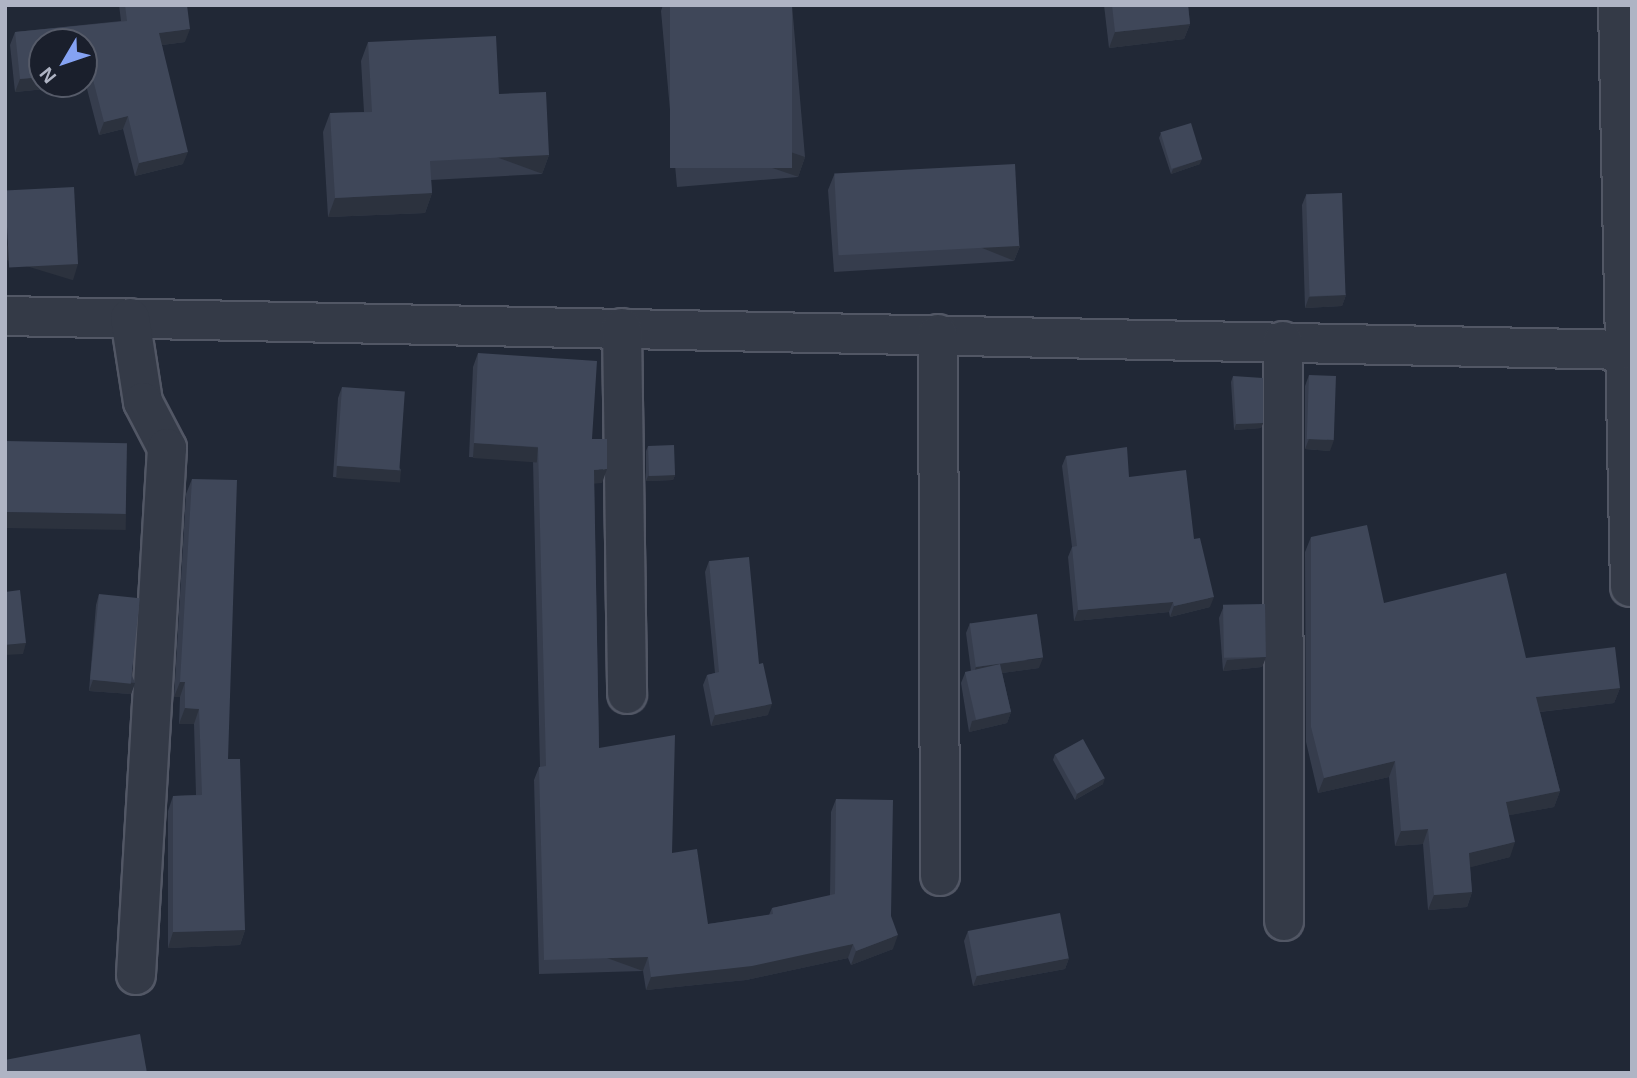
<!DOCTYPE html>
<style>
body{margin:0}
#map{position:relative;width:1637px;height:1078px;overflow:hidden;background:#212836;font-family:Arial,sans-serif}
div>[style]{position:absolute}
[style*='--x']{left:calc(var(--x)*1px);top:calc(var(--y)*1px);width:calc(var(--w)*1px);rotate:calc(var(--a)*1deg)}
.roads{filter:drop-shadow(2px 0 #525765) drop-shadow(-2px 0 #525765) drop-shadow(0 2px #525765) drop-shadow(0 -2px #525765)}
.street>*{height:38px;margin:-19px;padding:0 19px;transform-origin:19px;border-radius:19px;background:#343a47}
.wall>*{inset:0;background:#363d4d}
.shaded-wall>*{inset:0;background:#2c323e;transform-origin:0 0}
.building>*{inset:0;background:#3f4759;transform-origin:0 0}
span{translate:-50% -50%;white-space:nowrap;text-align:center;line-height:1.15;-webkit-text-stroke:7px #1a1f2c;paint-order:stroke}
.frame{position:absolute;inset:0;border:7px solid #afb4c4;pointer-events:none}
.north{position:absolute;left:28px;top:28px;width:70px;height:70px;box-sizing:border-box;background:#1a1f2c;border:2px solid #565b69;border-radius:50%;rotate:231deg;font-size:19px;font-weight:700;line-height:28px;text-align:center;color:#afb4c4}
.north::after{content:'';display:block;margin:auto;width:24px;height:32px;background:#85a2f3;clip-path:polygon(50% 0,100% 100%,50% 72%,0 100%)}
</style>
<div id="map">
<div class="roads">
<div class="street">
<div style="--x:1618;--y:5;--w:582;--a:88.82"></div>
<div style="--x:5;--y:316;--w:1620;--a:1.2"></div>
<div style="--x:130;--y:318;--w:85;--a:81.2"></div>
<div style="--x:143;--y:402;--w:52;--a:62.4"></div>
<div style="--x:167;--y:448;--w:528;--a:93.37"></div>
<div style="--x:622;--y:328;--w:366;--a:89.2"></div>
<div style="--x:938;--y:334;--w:542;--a:89.79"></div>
<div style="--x:1283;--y:341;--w:580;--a:89.9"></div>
</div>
</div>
<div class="wall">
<div style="clip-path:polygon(119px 5px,187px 5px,185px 42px,162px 45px,183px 164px,135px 176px,123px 129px,99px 135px,86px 85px,15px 92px,10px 45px,15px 32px,121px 21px)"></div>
<div style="clip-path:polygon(663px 5px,792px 5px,805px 157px,798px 177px,677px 187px,661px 11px)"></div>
<div style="clip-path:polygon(1104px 5px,1188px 5px,1190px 24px,1184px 39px,1109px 48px)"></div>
<div style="clip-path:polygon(368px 42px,549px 155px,542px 174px,431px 180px,432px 193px,425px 213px,328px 217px,323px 132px,330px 113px,364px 112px,361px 61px)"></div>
<div style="clip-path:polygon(1161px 133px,1200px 164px,1171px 174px,1159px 138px)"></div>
<div style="clip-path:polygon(834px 175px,1020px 246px,1014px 261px,834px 272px,828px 190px)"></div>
<div style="clip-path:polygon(1306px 195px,1346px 295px,1342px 306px,1305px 308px,1302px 205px)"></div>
<div style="clip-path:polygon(478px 353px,592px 439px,602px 483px,594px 483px,599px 748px,672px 853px,708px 924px,769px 915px,772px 908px,830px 896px,831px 812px,836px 799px,891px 916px,893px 949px,851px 965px,848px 958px,746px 980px,646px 990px,643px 971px,539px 974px,534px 780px,539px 767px,540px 767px,533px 461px,469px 457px,473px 367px)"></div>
<div style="clip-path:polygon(1309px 375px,1330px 451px,1305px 449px,1305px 386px)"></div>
<div style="clip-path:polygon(1233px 376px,1263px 423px,1261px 428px,1234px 430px,1231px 382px)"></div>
<div style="clip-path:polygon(342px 387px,401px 470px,397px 481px,333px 477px,338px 398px)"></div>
<div style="clip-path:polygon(648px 446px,675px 475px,673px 480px,646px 481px,646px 451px)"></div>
<div style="clip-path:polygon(1066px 456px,1129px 477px,1194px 539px,1210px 607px,1170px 617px,1169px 612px,1074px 621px,1068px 557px,1072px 547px,1062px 466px)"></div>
<div style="clip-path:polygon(192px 479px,228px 759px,245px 930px,240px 945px,168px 948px,168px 811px,173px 796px,196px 795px,194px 724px,179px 724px,180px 697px,174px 697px,186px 494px)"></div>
<div style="clip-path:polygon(1311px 537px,1384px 603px,1526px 658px,1620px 688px,1614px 703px,1540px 712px,1560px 791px,1554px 807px,1509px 815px,1510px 857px,1470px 867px,1472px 892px,1467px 907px,1428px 910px,1423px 844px,1395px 846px,1389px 777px,1318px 793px,1306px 742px,1305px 552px)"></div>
<div style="clip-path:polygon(709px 561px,759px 664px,768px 715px,711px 726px,703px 685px,707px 675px,715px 673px,705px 572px)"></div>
<div style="clip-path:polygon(99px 594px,135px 683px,131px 694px,89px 691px,96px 605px)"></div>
<div style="clip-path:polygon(1223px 608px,1266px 657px,1262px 667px,1223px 671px,1219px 618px)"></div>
<div style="clip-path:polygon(970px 623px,1039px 668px,1002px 673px,1011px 712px,1007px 723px,969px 732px,961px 683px,965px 673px,971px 671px,966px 633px)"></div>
<div style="clip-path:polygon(1055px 754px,1103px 784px,1075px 800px,1053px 760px)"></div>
<div style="clip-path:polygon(968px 931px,1069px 958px,1065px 969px,973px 986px,964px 941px)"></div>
</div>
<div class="shaded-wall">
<div style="clip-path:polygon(1190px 24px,1184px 39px,1109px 48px,1115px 32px)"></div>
<div style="clip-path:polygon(190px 29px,185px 42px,155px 46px,159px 33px)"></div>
<div style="clip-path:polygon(91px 72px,86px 85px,15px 92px,20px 79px,42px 77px,42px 84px,84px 84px,84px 73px)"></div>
<div style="clip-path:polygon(128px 116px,123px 129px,99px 135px,104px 122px)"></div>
<div style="clip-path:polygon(188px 152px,183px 164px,135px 176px,139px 163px)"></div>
<div style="left:549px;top:155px;width:20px;height:119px;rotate:110deg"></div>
<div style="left:805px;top:157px;width:21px;height:121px;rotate:109deg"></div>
<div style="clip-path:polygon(1202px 159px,1200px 164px,1171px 174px,1173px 169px)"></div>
<div style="clip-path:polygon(432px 193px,425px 213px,328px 217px,335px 198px)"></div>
<div style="left:1020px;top:246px;width:16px;height:181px;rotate:112deg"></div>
<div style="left:78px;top:264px;width:17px;height:73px;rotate:107deg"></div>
<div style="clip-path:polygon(1346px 295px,1342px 306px,1305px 308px,1309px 297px)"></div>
<div style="clip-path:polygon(1263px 423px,1261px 428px,1234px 430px,1236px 424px)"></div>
<div style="clip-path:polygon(1309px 439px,1334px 440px,1330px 451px,1305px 449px)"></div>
<div style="left:474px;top:443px;width:64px;height:15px;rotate:4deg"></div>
<div style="left:337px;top:466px;width:64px;height:12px;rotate:4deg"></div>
<div style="clip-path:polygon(607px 469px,602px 483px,589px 484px,594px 470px)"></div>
<div style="clip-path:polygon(675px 475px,673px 480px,646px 481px,648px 476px)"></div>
<div style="left:5px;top:512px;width:121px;height:16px;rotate:1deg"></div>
<div style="clip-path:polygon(1214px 597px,1210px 607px,1170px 617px,1174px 606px)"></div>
<div style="clip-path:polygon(1173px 602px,1169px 612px,1074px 621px,1078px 610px)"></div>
<div style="clip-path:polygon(26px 643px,23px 654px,5px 655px,5px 645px)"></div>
<div style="clip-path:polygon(1266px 657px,1262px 667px,1223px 671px,1227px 660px)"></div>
<div style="clip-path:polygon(1043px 658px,1039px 668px,972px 677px,976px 667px)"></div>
<div style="clip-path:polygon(93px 680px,135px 683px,131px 694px,89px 691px)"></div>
<div style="clip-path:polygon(180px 682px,185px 682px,180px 697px,174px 697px)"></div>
<div style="clip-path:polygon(1620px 688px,1614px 703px,1530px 713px,1536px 697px)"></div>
<div style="clip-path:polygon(772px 704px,768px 715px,711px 726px,715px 715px)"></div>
<div style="clip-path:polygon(185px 708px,199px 709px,194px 724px,179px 724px)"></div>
<div style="clip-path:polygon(1011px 712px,1007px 723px,969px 732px,972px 721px)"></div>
<div style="clip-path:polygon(1395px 761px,1389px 777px,1318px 793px,1324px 778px)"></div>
<div style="clip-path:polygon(1105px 778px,1103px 784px,1075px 800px,1077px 794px)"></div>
<div style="clip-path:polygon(1560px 791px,1554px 807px,1500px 817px,1506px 802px)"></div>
<div style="clip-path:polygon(1428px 829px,1423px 844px,1395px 846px,1401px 831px)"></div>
<div style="clip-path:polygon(1515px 842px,1510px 857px,1464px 869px,1469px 853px)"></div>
<div style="clip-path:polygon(1472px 892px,1467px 907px,1428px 910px,1434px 895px)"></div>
<div style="clip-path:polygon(245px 930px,240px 945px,168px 948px,173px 932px)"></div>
<div style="clip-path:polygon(898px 935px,893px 949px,851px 965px,856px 951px)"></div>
<div style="clip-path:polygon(853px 944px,848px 958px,746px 980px,646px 990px,651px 977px)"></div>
<div style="left:648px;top:957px;width:15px;height:104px;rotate:110deg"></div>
<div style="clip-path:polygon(1069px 958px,1065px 969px,973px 986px,977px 976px)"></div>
</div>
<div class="building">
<div style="clip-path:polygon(125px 5px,187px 5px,190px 29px,159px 33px,188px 152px,139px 163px,128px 116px,104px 122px,91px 72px,84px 73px,84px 42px,42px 42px,42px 77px,20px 79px,15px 32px,127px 21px)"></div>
<div style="left:670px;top:5px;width:122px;height:163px"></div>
<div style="clip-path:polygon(1112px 5px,1188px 5px,1190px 24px,1115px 32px)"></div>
<div style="clip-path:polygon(496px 36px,499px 94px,546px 92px,549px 155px,430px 161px,432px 193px,335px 198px,330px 113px,372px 112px,368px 42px)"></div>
<div style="left:1191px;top:123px;width:38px;height:32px;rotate:73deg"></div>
<div style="left:1015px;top:164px;width:82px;height:181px;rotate:87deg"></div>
<div style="left:74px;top:187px;width:77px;height:69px;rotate:87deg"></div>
<div style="left:1342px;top:193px;width:102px;height:36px;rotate:88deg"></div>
<div style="clip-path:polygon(478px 353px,597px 361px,592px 439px,607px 439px,607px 469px,594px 470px,599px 748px,675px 735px,672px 853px,697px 849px,708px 924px,773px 914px,772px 908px,835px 894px,836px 799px,893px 800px,891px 916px,898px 935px,856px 951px,853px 944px,752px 966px,651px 977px,648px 957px,544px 960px,539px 767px,546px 766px,538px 447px,474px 443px)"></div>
<div style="left:1309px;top:375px;width:27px;height:64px;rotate:2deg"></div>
<div style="clip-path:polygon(1233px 376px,1263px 378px,1263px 423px,1236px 424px)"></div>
<div style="left:342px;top:387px;width:63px;height:79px;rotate:4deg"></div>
<div style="left:5px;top:441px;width:122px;height:71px;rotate:1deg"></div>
<div style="left:674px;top:445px;width:30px;height:26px;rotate:88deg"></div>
<div style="clip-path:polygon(1127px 447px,1129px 477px,1186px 470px,1194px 539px,1200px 538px,1214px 597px,1174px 606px,1173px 602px,1078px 610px,1072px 547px,1077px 546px,1066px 456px)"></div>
<div style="clip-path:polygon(192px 479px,237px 480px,228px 759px,240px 759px,245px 930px,173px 932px,173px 796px,202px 795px,199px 709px,185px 708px,185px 682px,180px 682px)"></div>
<div style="clip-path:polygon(1367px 525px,1384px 603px,1506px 573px,1526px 658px,1615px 647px,1620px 688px,1536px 697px,1560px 791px,1506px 802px,1515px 842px,1469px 853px,1472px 892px,1434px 895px,1428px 829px,1401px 831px,1395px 761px,1324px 778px,1311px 727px,1311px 537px)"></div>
<div style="clip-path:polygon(749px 557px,759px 664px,763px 663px,772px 704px,715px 715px,707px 675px,719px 672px,709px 561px)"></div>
<div style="clip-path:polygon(20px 590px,26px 643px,5px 645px,5px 592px)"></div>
<div style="left:99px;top:594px;width:41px;height:86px;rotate:6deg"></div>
<div style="left:1265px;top:604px;width:53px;height:42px;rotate:89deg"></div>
<div style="left:1037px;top:614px;width:44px;height:68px;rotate:82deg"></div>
<div style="left:1000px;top:664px;width:49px;height:36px;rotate:77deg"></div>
<div style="left:1083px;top:739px;width:45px;height:32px;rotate:61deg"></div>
<div style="left:1060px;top:913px;width:46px;height:94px;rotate:79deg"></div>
<div style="clip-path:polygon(140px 1034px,147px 1073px,5px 1073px,5px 1060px)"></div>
</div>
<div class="frame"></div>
<div class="north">N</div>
</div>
